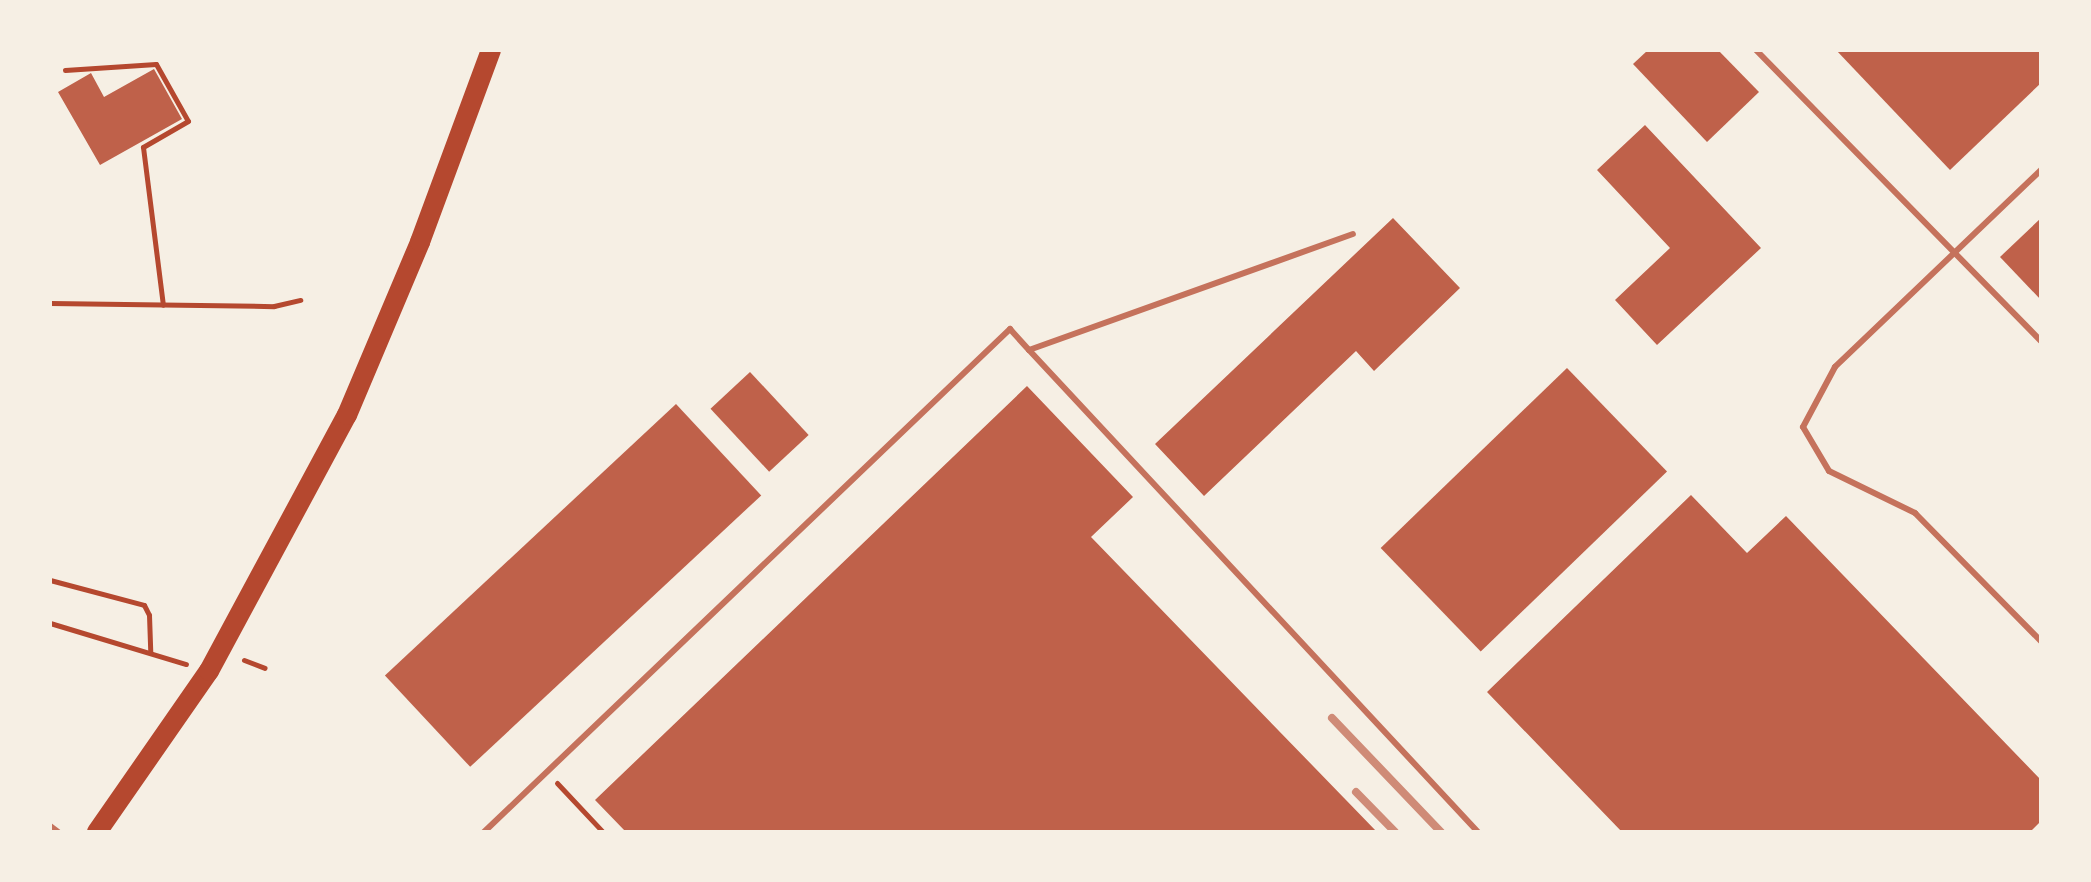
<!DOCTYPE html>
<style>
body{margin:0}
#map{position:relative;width:2091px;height:882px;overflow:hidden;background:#f6efe4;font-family:Roboto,sans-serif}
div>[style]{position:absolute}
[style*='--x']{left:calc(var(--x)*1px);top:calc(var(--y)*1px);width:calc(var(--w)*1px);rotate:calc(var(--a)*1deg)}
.building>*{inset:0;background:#bf614a;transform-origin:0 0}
.path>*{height:5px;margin:-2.5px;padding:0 2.5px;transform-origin:2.5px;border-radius:2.5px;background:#b5482f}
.service>*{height:6px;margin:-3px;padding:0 3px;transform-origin:3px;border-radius:3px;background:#c5725c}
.secondary>*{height:20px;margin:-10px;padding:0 10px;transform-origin:10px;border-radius:10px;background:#b5482f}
.rail>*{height:8px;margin:-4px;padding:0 4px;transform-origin:4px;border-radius:4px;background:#cf8b77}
span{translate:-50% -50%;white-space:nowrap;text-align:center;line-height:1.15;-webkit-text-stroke:10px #f6efe4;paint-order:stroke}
.frame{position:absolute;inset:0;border:52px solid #f6efe4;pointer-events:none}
</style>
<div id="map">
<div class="building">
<div style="clip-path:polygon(1648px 50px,1718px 50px,1759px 92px,1707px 142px,1633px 64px)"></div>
<div style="clip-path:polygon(1836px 50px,2041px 50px,2041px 83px,1950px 170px)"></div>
<div style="clip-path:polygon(154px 69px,182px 119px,100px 165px,58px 92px,91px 73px,104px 97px)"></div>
<div style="clip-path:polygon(1645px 125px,1761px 248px,1657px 345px,1615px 300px,1670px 248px,1597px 170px)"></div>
<div style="clip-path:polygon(1393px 218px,1460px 288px,1374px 371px,1356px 351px,1204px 496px,1155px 444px)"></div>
<div style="clip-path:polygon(2041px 218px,2041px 300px,2000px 257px)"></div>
<div style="left:1567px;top:368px;width:144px;height:259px;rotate:46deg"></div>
<div style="left:750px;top:372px;width:86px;height:54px;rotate:47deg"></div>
<div style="clip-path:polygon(1027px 386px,1133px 497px,1091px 537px,1377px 832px,626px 832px,595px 800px)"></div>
<div style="left:676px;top:404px;width:125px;height:398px;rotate:47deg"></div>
<div style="clip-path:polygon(1691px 495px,1747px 553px,1786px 516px,2041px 780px,2041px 821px,2030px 832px,1622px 832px,1487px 692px)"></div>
</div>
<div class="path">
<div style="--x:65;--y:70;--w:91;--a:-3.8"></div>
<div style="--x:156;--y:64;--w:65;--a:60.7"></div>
<div style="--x:188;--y:121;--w:52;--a:150"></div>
<div style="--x:143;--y:147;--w:159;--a:82.8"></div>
<div style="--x:50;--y:303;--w:224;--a:0.8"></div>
<div style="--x:274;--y:306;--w:27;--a:-13"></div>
<div style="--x:50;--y:580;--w:97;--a:14.9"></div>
<div style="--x:144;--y:605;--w:11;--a:63"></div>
<div style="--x:149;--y:615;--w:37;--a:88"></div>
<div style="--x:50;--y:623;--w:142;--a:16.8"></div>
<div style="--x:244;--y:660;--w:22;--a:21"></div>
<div style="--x:557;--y:783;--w:67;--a:46.8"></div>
</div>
<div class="service">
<div style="--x:1756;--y:50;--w:407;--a:45.6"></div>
<div style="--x:2041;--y:170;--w:285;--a:136.3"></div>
<div style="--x:1835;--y:367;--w:68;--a:118.1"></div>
<div style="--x:1803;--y:427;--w:51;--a:59.4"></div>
<div style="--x:1829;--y:471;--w:96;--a:26"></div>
<div style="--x:1915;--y:513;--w:180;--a:45.5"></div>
<div style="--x:1029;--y:350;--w:659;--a:47.03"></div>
<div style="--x:50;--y:826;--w:10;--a:37"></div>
<div style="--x:484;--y:832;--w:728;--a:-43.72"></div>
<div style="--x:1010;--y:329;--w:28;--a:48"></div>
<div style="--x:1029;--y:350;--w:344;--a:-19.7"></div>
</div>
<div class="secondary">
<div style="--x:97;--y:832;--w:196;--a:-55.2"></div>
<div style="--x:209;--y:671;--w:291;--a:-61.7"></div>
<div style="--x:347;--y:415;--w:188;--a:-67.1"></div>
<div style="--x:420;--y:242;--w:205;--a:-69.7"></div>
</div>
<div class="rail">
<div style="--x:1332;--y:718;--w:158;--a:46.3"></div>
<div style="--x:1356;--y:792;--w:56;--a:45.7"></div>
</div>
<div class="frame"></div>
</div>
